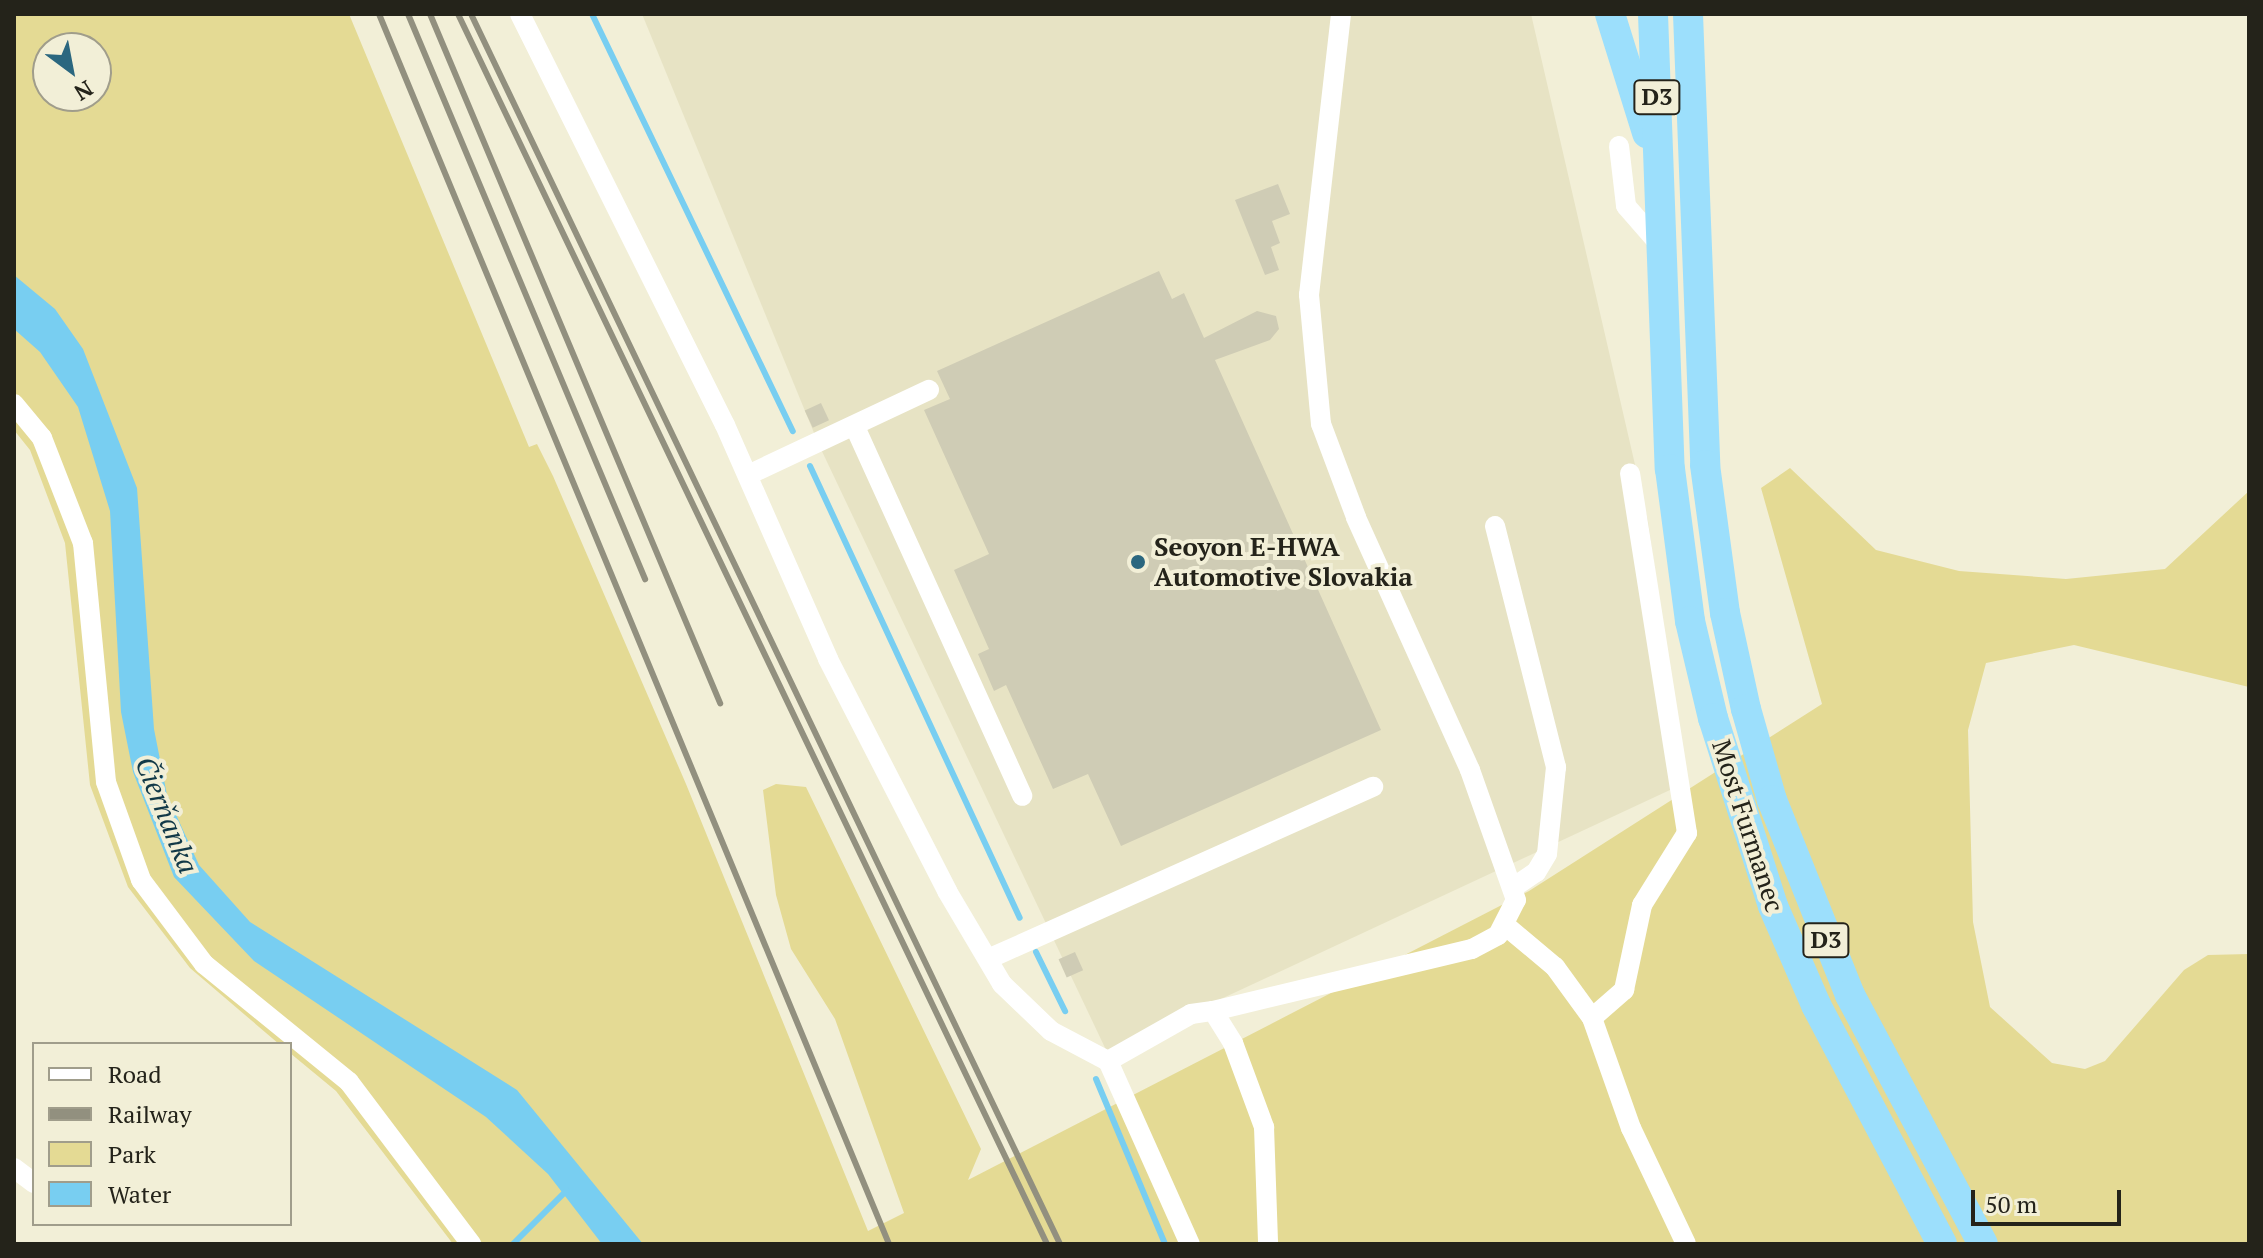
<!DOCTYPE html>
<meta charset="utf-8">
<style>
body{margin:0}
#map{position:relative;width:2263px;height:1258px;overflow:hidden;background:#f2efd7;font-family:"PT Serif",serif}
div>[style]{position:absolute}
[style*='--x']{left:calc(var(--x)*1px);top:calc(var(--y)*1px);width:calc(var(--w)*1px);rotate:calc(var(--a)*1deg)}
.built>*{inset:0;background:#e7e3c4}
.green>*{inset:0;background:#e4da94}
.water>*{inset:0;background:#78cef1}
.stream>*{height:6px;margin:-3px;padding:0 3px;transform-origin:3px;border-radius:3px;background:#78cef1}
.building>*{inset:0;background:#cfccb5;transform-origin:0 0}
.minor>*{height:20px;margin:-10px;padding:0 10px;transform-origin:10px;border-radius:10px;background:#fff}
.highway>*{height:30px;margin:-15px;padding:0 15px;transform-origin:15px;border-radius:15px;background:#9cdffc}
.rail>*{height:6px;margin:-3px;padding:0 3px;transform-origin:3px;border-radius:3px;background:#92907f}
.dots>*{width:22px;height:22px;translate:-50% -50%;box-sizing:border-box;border:4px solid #f2efd7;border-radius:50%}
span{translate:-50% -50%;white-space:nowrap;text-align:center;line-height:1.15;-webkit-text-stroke:8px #f2efd7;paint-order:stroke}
.shield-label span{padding:2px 6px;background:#f2efd7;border:2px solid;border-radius:6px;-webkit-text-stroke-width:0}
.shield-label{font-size:24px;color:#24231a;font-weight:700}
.poi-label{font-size:26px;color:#24231a;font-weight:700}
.left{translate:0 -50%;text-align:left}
.street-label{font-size:26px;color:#24231a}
.water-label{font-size:28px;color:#123948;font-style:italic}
.frame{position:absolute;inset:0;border:16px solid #24231a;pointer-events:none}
.legend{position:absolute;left:32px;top:1042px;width:260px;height:184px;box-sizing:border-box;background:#f2efd7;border:2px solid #a09d8b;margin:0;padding:10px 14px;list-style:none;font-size:24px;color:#24231a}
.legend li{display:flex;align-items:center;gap:16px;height:40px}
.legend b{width:40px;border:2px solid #a09d8b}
.north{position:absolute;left:32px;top:32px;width:80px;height:80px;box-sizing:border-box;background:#f2efd7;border:2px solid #a09d8b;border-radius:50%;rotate:148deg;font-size:22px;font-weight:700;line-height:32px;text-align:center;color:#24231a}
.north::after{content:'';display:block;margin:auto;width:28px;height:36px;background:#2b677f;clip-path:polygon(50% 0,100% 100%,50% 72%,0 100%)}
.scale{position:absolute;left:1971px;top:1190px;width:150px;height:36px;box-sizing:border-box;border:4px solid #24231a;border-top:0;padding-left:10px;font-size:24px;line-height:28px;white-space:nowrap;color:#24231a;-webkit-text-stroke:6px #f2efd7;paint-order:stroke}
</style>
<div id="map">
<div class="built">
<div style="clip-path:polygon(642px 14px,1531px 14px,1648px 521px,1685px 783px,1107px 1052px,819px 445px)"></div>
</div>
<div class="green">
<div style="clip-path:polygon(evenodd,14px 14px,349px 14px,529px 447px,537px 444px,553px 476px,686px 784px,868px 1231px,904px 1213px,835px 1019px,791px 949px,776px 895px,763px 790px,776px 784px,806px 787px,981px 1149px,968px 1180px,1529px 891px,1822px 704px,1761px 488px,1790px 468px,1876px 550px,1959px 571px,2066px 579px,2165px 569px,2249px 491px,2249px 687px,2074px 645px,1986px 663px,1968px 730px,1973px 922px,1990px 1007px,2052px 1063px,2085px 1069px,2105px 1061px,2184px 970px,2208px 955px,2249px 954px,2249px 1244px,453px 1244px,336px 1091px,290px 1053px,290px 1044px,279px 1044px,190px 968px,128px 887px,90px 785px,65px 543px,30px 450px,14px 430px,14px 14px,48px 48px,96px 48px,96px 96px,48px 96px,48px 48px)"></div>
</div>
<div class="water">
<div style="clip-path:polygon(14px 275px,55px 309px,83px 349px,137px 488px,154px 729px,167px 795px,199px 865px,250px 922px,517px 1090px,643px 1244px,602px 1244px,548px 1174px,486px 1117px,254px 961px,174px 877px,133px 772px,121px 712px,110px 511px,78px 407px,40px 352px,14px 329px)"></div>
</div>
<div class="stream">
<div style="--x:592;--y:14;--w:463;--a:64.3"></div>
<div style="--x:810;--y:466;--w:498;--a:65.1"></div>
<div style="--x:1036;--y:952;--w:66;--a:63.8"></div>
<div style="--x:1096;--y:1079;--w:179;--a:67.3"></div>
<div style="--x:513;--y:1244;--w:76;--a:-45"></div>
</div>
<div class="building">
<div style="clip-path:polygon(1278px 184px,1290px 214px,1272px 221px,1280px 243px,1271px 247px,1279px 270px,1265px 275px,1235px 200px)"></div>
<div style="clip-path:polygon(1159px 271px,1172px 299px,1184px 293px,1204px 338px,1257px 311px,1276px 316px,1279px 329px,1270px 340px,1215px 360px,1381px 730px,1121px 846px,1088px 774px,1053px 789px,1006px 685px,994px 691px,978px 654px,989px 649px,954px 570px,989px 554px,924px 410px,950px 399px,937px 371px)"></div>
<div style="left:821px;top:403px;width:19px;height:18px;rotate:65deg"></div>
<div style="left:1075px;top:952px;width:20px;height:18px;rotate:66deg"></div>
</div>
<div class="minor">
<div style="--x:520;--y:14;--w:459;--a:63.5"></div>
<div style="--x:725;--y:425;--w:256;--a:66.2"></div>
<div style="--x:828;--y:659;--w:261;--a:62.8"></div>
<div style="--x:947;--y:891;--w:108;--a:59.4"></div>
<div style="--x:1002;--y:984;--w:68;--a:43.8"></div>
<div style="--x:1051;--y:1031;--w:64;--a:27.8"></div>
<div style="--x:1108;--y:1061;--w:201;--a:65.9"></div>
<div style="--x:1619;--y:146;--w:60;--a:83.3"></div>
<div style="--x:1626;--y:206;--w:53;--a:48.8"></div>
<div style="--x:14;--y:404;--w:44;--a:50.5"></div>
<div style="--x:42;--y:438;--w:113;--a:68.7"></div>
<div style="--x:83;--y:543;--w:240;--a:84.5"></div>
<div style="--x:106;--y:782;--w:104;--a:70.3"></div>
<div style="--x:141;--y:880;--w:105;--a:53.1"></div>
<div style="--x:204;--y:964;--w:187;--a:39.1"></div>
<div style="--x:349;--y:1082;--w:203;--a:53"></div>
<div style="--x:855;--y:427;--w:405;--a:65.6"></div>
<div style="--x:748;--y:475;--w:200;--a:-25.2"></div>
<div style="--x:1495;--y:526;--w:249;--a:75.8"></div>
<div style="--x:1556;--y:767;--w:87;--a:95.9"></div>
<div style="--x:1547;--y:854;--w:21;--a:121"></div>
<div style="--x:1536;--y:872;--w:25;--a:146"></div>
<div style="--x:1506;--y:926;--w:64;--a:39.9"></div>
<div style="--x:1555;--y:967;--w:63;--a:54"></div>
<div style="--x:1592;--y:1018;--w:117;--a:70.5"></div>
<div style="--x:1631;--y:1128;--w:128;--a:64.6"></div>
<div style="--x:988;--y:959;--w:422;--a:-24.1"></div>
<div style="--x:1213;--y:1011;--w:266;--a:-13.5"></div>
<div style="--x:1472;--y:949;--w:30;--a:-28"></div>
<div style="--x:1498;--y:935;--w:39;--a:-63"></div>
<div style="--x:1516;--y:900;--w:138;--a:-109.5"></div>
<div style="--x:1470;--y:770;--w:277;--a:-114.3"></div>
<div style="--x:1356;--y:517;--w:99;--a:-110.6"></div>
<div style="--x:1321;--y:424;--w:130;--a:-95.3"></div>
<div style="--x:1309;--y:295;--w:283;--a:-83.5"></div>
<div style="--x:1592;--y:1018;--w:43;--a:-41.2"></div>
<div style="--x:1624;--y:990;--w:87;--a:-78"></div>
<div style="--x:1642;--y:905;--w:85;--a:-58"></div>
<div style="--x:1687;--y:833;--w:364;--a:-99"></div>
<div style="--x:1108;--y:1061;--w:95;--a:-29.5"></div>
<div style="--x:1191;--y:1014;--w:22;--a:-8"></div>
<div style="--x:1213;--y:1011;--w:38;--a:58"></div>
<div style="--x:1233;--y:1043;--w:90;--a:69.7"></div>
<div style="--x:1264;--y:1127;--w:117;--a:88"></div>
<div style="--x:14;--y:1168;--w:25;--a:37"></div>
</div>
<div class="highway">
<div style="--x:1610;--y:14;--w:125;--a:72.7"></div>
<div style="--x:1653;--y:14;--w:455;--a:87.9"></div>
<div style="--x:1670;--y:469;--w:153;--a:82.5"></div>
<div style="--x:1690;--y:621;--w:100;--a:76.7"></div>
<div style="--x:1713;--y:718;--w:197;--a:72.3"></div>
<div style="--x:1773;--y:906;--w:108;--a:66.5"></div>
<div style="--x:1816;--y:1005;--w:270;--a:62.2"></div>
<div style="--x:1688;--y:14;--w:451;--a:87.8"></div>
<div style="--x:1705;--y:465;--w:149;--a:82.3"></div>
<div style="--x:1725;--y:613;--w:98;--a:77.7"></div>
<div style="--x:1746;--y:709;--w:95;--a:74.1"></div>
<div style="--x:1772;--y:800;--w:210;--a:68.2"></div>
<div style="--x:1850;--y:995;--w:282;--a:61.9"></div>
</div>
<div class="rail">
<div style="--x:379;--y:14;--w:1332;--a:67.48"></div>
<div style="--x:408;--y:14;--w:613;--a:67.24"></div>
<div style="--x:430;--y:14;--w:748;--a:67.17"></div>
<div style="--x:458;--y:14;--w:1364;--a:64.41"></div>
<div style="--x:471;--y:14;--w:1364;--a:64.41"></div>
</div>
<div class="dots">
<div style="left:1138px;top:562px;background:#2b677f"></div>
</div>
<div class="shield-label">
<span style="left:1657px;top:97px">D3</span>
<span style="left:1826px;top:940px">D3</span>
</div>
<div class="poi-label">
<span class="left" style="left:1154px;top:562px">Seoyon E-HWA<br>Automotive Slovakia</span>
</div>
<div class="street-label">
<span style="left:1748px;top:826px;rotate:72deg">Most Furmanec</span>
</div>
<div class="water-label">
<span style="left:167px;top:815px;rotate:68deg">Čierňanka</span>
</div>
<div class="frame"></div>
<ul class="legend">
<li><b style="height:10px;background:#fff"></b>Road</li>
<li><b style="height:10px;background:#92907f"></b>Railway</li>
<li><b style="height:22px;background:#e4da94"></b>Park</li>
<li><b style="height:22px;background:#78cef1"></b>Water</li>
</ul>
<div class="north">N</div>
<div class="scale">50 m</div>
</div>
